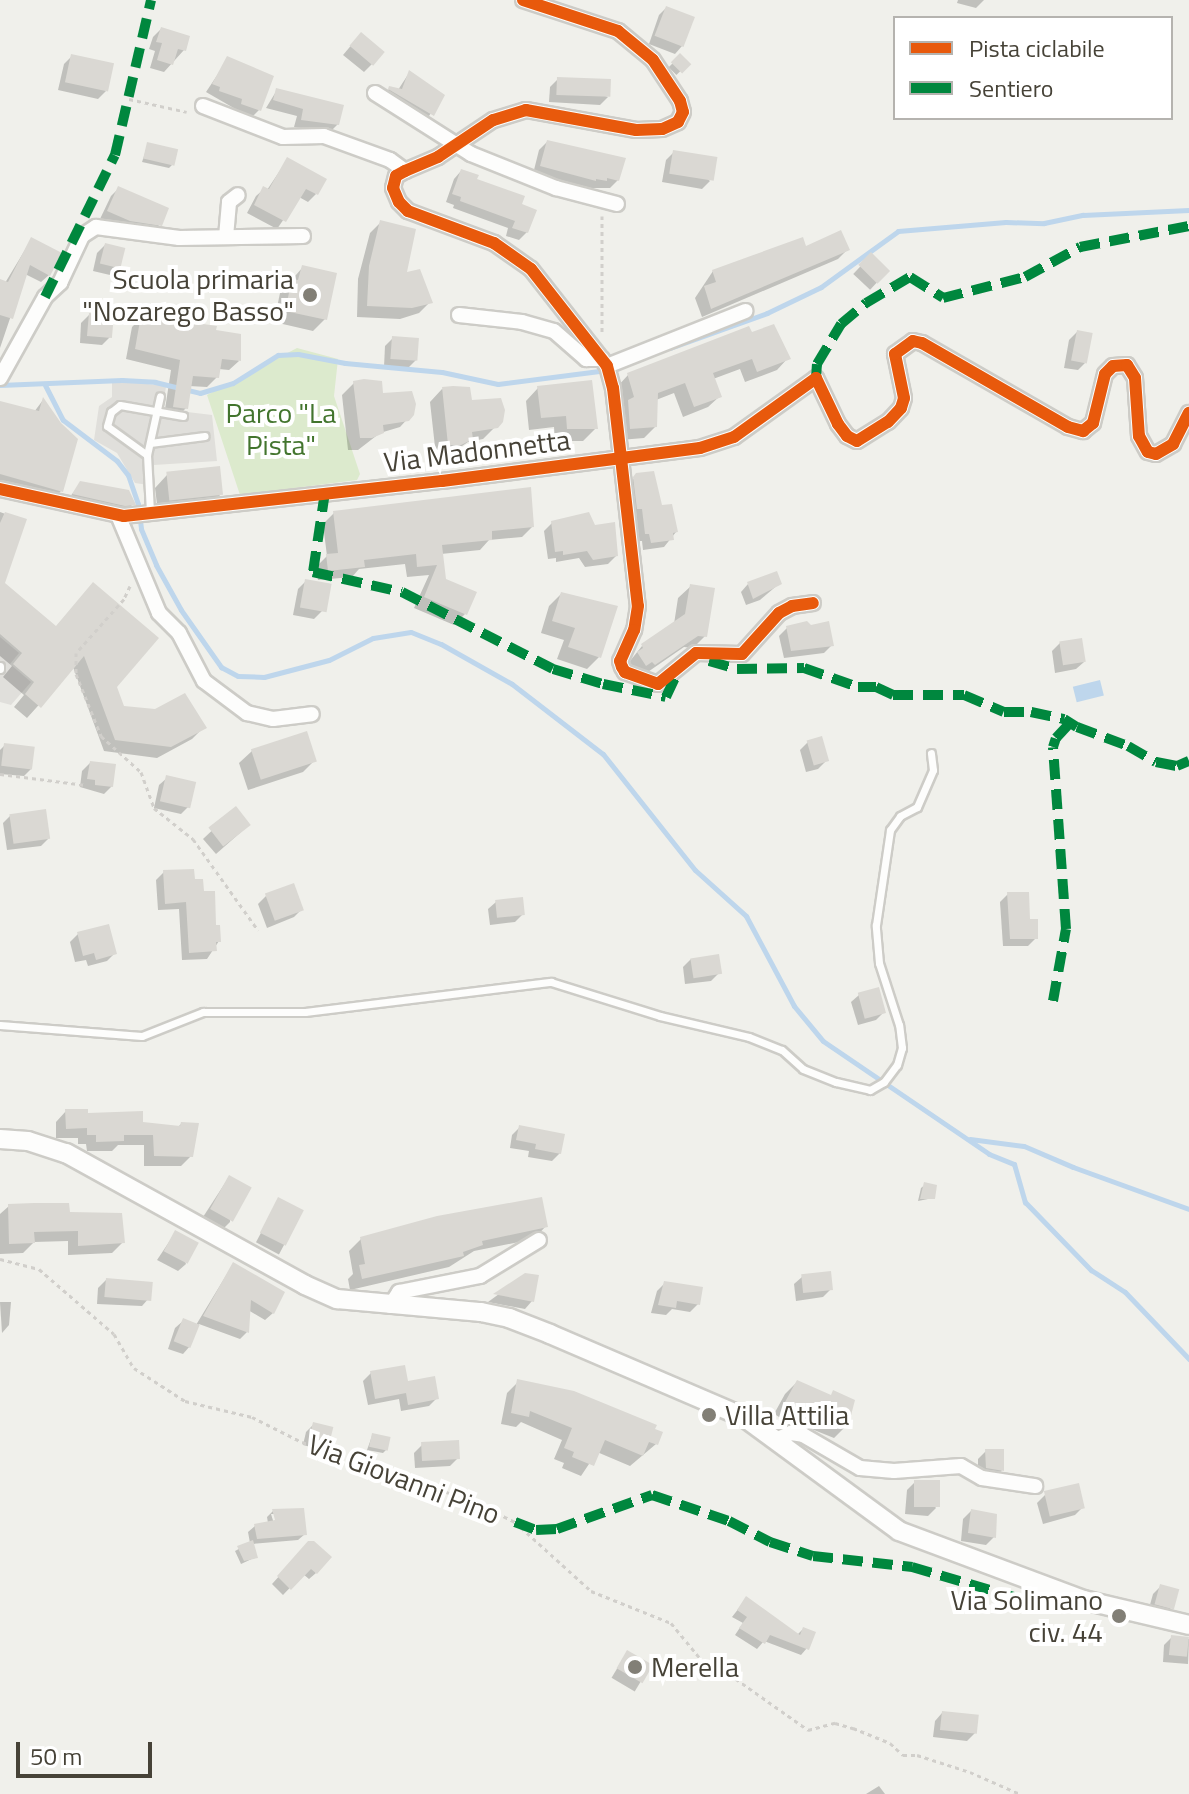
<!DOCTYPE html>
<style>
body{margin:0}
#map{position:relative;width:1189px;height:1794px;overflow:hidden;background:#f0f0eb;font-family:"Titillium Web",sans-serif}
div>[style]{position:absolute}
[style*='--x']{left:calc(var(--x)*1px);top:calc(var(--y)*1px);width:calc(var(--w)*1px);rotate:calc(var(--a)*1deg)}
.green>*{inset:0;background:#dceacd}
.parking>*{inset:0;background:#e0dfdb}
.water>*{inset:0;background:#bed6ec;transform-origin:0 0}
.shadow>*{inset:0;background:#0003;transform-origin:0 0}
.stream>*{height:5px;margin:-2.5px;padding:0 2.5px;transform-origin:2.5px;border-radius:2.5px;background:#bed6ec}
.building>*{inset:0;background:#dad8d3;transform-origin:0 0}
.path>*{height:3px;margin-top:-1.5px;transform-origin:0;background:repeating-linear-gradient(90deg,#d1cfcb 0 4px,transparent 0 8px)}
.roads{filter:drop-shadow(2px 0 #cdccc7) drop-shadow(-2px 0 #cdccc7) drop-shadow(0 2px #cdccc7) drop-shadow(0 -2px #cdccc7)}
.service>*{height:7px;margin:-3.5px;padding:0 3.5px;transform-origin:3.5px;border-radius:3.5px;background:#fdfdfc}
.minor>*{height:14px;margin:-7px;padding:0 7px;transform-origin:7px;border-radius:7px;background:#fdfdfc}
.tertiary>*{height:18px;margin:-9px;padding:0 9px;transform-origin:9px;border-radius:9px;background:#fdfdfc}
.quiet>*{height:10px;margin-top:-5px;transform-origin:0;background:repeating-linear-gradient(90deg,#00873e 0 20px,transparent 0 30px)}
.cycleway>*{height:12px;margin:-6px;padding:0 6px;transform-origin:6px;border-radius:6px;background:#e8590c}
.dots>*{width:22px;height:22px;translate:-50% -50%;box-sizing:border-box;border:4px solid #fff;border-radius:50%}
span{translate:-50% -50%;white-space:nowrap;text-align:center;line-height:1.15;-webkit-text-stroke:8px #fff;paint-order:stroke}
.poi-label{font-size:28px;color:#464237}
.right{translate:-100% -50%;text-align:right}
.left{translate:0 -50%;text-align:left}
.park-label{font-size:28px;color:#43752e}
.street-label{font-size:28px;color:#464237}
.legend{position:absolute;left:893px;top:16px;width:280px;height:104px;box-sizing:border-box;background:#fff;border:2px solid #b5b3af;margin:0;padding:10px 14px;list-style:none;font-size:24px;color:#464237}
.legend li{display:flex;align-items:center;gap:16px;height:40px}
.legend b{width:40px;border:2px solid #b5b3af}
.scale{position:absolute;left:16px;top:1742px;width:136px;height:36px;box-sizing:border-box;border:4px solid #464237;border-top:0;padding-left:10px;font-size:24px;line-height:28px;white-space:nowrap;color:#464237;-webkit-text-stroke:6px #fff;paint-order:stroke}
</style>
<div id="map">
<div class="green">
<div style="clip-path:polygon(297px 348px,338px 359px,334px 396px,360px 474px,357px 480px,240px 495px,207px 395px)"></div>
</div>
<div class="parking">
<div style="clip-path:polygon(112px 380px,166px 386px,163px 409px,212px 415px,217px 461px,154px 465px,155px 486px,135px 483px,117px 453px,94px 440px,99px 406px,112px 397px)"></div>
<div style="clip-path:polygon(0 637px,19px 653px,10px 664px,31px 682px,11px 705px,0 702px)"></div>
</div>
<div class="water">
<div style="left:1100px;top:680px;width:16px;height:28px;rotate:76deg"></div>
</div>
<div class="shadow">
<div style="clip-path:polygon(958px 0,984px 0,976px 8px,957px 3px)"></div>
<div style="clip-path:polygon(666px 8px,682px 46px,675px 54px,649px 44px,659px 15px)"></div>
<div style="clip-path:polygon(161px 29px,184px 50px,164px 72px,150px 68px,155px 51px,149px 49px,153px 37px)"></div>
<div style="clip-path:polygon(354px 42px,372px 64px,364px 72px,343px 55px)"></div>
<div style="clip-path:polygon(72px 56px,106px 91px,98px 99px,58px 90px,64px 64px)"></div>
<div style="left:680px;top:56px;width:11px;height:16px;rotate:45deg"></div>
<div style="clip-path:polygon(228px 59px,259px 110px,251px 118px,206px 92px)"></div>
<div style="clip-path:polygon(409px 73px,443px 96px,424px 123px,382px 96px,390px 88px,398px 90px)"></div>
<div style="clip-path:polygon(558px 79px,608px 97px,600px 105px,549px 102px,550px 87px)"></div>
<div style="clip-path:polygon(277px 90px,338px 124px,330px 132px,294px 127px,297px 116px,266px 108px)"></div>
<div style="clip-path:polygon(547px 142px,618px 180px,610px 188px,586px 188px,533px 174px,539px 150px)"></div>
<div style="clip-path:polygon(148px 145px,172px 165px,169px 168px,142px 162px)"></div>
<div style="clip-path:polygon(674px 152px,710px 181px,702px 189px,662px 182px,666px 160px)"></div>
<div style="clip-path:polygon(287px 160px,316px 194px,308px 202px,299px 197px,277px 229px,247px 213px,256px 196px,264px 189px,267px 190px)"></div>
<div style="clip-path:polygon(461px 171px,520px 206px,527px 232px,519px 240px,506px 236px,508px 228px,453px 208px,454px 205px,446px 202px,454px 179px)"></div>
<div style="clip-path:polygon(119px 188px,160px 224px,152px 233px,121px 229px,100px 219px,111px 196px)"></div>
<div style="clip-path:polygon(381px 222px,404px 274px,430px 302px,419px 313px,400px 319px,357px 317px,358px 279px,370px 233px)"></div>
<div style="clip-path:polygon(31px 240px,49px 275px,41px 282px,25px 274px,0 348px,0 281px,5px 283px)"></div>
<div style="clip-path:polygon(105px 245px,118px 267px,110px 275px,93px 271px,97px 253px)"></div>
<div style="clip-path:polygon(805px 248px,847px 250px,838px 259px,702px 317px,695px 298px,713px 271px)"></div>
<div style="left:871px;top:255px;width:23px;height:26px;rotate:43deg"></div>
<div style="clip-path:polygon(303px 267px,325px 319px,313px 331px,274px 322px,280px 293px)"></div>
<div style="clip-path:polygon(89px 315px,110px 337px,102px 345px,80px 343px,81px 323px)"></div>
<div style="clip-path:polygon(142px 317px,214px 332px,239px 361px,229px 370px,219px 369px,217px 377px,207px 387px,189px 386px,186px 408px,176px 418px,164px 416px,171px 370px,126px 359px,132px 327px)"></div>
<div style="clip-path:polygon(1077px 332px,1086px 362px,1078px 370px,1064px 368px,1069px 340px)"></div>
<div style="clip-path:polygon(750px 335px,788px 358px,777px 370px,745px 382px,740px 369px,713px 379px,720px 396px,708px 407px,683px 417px,674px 393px,656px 400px,655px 427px,644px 438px,620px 440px,618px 414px,623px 409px,617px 387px,628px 375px)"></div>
<div style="clip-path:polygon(393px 338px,416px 360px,408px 368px,384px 367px,385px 346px)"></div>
<div style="clip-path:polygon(354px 383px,412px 414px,400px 427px,380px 433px,358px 450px,348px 450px,342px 395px)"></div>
<div style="clip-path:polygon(538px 388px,596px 428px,583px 441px,555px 441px,554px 427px,529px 430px,526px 401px)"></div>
<div style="clip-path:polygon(442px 389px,470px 402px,496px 426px,483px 439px,468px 442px,447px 456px,436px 456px,430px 402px)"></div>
<div style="clip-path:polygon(43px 400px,61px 491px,52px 500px,0 486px,0 403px,34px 412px)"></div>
<div style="clip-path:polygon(167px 475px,221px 494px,209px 507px,158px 512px,155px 488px)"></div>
<div style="clip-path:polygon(637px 475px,676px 532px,664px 547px,643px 550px,642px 541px,638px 541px,629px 484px)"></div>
<div style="clip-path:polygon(81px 483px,133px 504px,123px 514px,64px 504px)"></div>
<div style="clip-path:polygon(0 512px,25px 521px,2px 584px,55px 628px,82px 597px,123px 708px,204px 727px,192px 739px,157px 758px,104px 751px,73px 667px,27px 718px,14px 707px,24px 695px,3px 677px,12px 666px,0 656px)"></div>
<div style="clip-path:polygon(334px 513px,532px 527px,522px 537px,489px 540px,480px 550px,441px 554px,444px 580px,465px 614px,454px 625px,414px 608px,429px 575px,407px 577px,405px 564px,359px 569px,352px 577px,318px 580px,316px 567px,327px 556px,323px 524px)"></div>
<div style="clip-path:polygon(552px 523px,593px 527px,616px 556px,608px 564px,585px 567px,579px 558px,556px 562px,556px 558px,548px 559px,544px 531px)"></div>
<div style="clip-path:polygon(306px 581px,322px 611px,314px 619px,293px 615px,298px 589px)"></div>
<div style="clip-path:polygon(780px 583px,760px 600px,746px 605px,741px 592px,748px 584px)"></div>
<div style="clip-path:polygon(691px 586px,705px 636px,693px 648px,684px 647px,642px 676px,626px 666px,642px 646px,674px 624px,678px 598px)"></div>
<div style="clip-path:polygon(561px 594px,599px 657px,587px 669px,557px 659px,564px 640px,541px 633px,549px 606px)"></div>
<div style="clip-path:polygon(787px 628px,832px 645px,824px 653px,784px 658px,779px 636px)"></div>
<div style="clip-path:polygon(1060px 643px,1084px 662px,1076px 669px,1055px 673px,1052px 651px)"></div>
<div style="clip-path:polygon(808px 742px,826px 761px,818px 769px,806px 772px,800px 750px)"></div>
<div style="clip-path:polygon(5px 745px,32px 768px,24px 776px,0 774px,0 750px)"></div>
<div style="clip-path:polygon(252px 751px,315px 760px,303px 772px,248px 790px,239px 763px)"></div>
<div style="clip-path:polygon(90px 763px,112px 786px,104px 794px,80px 787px,82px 771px)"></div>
<div style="clip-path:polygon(167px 778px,188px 807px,181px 814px,154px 808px,159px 785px)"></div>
<div style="clip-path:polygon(235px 809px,241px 832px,216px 854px,203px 839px)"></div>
<div style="clip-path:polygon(10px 816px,48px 839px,41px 846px,7px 850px,3px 823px)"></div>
<div style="clip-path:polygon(164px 872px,193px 881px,202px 893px,219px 941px,207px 959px,182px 960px,179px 909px,158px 910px,156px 880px)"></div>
<div style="clip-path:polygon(293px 886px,302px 909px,294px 917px,267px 928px,258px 904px,266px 896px)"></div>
<div style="clip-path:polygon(1008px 894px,1036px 938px,1028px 946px,1003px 946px,1000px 902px)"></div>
<div style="clip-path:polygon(496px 902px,523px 914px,515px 922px,490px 925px,488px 909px)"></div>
<div style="clip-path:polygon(78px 934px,115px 953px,107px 961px,88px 966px,86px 960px,75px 962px,70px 942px)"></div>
<div style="clip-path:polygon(691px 959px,719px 973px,711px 981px,685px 984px,683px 967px)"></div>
<div style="clip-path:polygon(859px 995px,884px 1012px,876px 1020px,858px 1025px,851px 1002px)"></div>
<div style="clip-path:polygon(66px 1111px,141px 1124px,177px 1128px,181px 1124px,191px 1156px,181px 1166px,144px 1166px,144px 1145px,118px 1145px,112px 1151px,87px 1151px,86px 1144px,78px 1144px,78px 1138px,56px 1138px,56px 1122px)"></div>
<div style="clip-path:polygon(520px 1127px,560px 1153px,552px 1161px,528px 1157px,529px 1151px,510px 1148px,512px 1135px)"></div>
<div style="clip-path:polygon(229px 1177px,230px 1222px,223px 1229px,203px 1217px)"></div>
<div style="clip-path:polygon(925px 1185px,933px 1198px,918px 1201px,921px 1188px)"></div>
<div style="left:279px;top:1199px;width:26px;height:49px;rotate:28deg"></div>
<div style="clip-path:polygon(9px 1206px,68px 1214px,123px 1242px,112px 1253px,68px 1255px,68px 1241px,34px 1242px,23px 1253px,0 1254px,0 1214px)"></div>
<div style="clip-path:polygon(546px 1226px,534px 1239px,474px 1251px,449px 1267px,350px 1290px,348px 1279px,353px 1274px,349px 1251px,361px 1239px)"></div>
<div style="clip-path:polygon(175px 1233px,186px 1264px,178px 1271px,157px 1260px)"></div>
<div style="clip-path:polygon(233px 1264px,273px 1313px,265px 1320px,248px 1310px,247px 1332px,240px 1339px,199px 1324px,190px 1346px,183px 1354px,168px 1349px,175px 1328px,183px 1321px,196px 1325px)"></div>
<div style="clip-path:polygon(525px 1275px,532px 1301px,525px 1309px,488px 1302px)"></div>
<div style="clip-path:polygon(802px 1277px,831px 1289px,823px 1297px,796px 1301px,794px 1284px)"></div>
<div style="clip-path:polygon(106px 1280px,149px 1298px,142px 1306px,97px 1304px,98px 1288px)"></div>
<div style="clip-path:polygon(665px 1283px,698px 1304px,690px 1312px,672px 1309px,666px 1315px,651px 1313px,657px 1291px)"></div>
<div style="clip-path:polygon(0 1302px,11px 1302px,9px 1325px,2px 1333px)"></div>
<div style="clip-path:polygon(371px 1373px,407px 1383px,437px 1398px,429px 1406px,401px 1411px,399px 1399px,368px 1405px,363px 1381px)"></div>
<div style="clip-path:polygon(518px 1382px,656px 1444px,630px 1466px,597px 1452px,581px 1476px,562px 1468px,564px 1463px,554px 1459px,562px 1440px,521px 1422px,516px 1427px,501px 1424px,507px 1393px)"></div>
<div style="clip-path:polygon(797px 1382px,830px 1396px,853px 1401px,846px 1426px,834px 1438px,809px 1428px,805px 1432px,774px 1414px,785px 1394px)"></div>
<div style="clip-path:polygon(314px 1424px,327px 1441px,319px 1449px,303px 1445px,306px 1432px)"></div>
<div style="clip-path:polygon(372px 1436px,387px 1449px,383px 1453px,367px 1450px)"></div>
<div style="clip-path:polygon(422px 1445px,458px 1458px,450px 1466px,415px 1468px,414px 1453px)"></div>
<div style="clip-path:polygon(986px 1451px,1002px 1470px,995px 1478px,978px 1476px,978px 1459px)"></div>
<div style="clip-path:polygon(915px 1482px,936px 1508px,928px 1516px,905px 1514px,907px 1490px)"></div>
<div style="clip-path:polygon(1045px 1495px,1083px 1507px,1075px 1515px,1043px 1524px,1037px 1503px)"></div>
<div style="clip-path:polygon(evenodd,273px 1511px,305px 1534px,298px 1540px,252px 1544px,256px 1557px,241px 1564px,235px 1551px,250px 1543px,248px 1532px,255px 1526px,268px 1523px,267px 1517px,273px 1511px,271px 1514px,275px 1514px,276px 1530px,271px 1514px)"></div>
<div style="clip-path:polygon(971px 1511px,994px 1537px,986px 1545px,961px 1541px,963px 1519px)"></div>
<div style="clip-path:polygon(302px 1551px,316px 1573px,309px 1579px,303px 1574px,283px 1595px,272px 1584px)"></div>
<div style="clip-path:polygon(1161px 1586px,1171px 1608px,1163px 1616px,1148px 1612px,1153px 1594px)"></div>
<div style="clip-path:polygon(746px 1599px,797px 1635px,803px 1629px,807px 1648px,801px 1655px,764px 1641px,757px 1649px,735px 1635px,743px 1623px,732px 1617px)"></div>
<div style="clip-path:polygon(1172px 1637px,1189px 1639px,1188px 1664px,1163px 1662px,1164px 1645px)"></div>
<div style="left:627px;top:1652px;width:27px;height:30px;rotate:31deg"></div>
<div style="clip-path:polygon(942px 1713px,975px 1733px,967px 1741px,933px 1737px,935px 1721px)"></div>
<div style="clip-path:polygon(879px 1786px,885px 1794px,866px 1794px)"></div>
</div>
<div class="stream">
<div style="--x:670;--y:348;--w:103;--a:-19.8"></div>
<div style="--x:767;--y:313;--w:60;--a:-25.7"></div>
<div style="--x:821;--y:287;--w:95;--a:-36"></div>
<div style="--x:898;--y:231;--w:108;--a:-4.8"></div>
<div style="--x:1006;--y:222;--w:38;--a:2"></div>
<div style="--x:1044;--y:223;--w:40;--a:-12"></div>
<div style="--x:1083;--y:215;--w:106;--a:-2.7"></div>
<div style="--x:0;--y:385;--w:122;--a:-2.3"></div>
<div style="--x:122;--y:380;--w:33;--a:3"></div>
<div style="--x:155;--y:382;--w:46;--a:13.7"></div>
<div style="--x:200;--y:393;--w:34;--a:-17"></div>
<div style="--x:233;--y:383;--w:53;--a:-31.9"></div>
<div style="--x:278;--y:355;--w:20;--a:-3"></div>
<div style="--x:298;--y:354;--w:48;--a:10.8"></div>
<div style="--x:345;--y:363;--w:97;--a:5.3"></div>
<div style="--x:442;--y:372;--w:57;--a:12.1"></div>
<div style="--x:498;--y:384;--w:110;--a:-7.3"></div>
<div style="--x:45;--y:385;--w:39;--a:63"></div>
<div style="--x:63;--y:420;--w:68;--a:37.2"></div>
<div style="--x:117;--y:461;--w:18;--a:52"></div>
<div style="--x:128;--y:475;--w:31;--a:71"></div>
<div style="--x:138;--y:504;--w:25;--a:83"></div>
<div style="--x:141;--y:529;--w:39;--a:67"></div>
<div style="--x:156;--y:565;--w:51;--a:60.9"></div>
<div style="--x:181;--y:610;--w:70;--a:54.9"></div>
<div style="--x:221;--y:667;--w:19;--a:28"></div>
<div style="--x:238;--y:676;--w:26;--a:2"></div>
<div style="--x:264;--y:677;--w:67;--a:-14.7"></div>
<div style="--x:329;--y:660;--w:49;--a:-26.6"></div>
<div style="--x:373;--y:638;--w:38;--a:-9"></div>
<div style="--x:411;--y:632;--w:32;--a:22"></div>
<div style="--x:441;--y:644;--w:81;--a:29.4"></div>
<div style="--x:512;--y:684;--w:115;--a:37.6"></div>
<div style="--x:603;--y:754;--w:148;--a:51.6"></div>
<div style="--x:695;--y:870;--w:69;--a:42"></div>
<div style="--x:746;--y:916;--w:102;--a:61.9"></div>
<div style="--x:794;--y:1006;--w:45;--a:50.4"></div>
<div style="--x:823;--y:1041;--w:201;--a:34.2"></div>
<div style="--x:989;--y:1154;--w:27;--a:22"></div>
<div style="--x:1014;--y:1164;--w:40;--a:74"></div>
<div style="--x:1025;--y:1202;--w:95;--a:45.9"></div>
<div style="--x:1091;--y:1270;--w:40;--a:32.9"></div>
<div style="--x:1125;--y:1292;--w:93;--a:46.3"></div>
<div style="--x:970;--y:1139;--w:54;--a:7.4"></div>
<div style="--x:1024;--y:1146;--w:53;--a:23.2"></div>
<div style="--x:1073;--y:1167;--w:123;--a:19.9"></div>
</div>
<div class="building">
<div style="left:666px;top:6px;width:31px;height:32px;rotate:21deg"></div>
<div style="clip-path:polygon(161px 27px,190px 36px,186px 51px,178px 49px,173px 65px,157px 60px,162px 43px,156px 42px)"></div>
<div style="left:361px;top:32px;width:31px;height:18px;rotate:40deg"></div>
<div style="left:680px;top:53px;width:16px;height:13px;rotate:45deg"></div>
<div style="left:71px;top:54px;width:44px;height:29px;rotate:12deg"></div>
<div style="clip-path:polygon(227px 56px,274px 76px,261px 111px,241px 104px,242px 99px,219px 91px,220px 87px,212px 84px)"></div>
<div style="clip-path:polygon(409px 70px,445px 95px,434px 116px,388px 89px,389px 86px,402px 89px)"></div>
<div style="left:557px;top:77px;width:54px;height:18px;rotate:2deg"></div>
<div style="clip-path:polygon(276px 88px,344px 105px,339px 125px,301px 120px,303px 109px,273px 100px)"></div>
<div style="clip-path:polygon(547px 140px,626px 158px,619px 181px,607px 178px,607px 181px,596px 179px,596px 181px,540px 166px)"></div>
<div style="left:147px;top:142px;width:32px;height:17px;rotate:13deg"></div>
<div style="left:673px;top:150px;width:45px;height:24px;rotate:9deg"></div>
<div style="clip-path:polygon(287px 157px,327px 179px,318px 195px,306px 189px,286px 222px,254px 205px,263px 186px,269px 189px)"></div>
<div style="clip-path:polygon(461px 169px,479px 175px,477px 179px,525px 196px,522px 204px,537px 210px,528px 233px,512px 228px,515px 221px,460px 201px,461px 197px,452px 194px)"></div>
<div style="clip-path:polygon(118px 186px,169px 208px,162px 226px,130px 221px,107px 211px)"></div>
<div style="clip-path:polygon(380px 220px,416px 229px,407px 272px,420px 269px,433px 303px,412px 308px,367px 306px,369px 266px)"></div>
<div style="clip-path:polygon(841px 230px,850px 250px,711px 309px,704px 286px,716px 282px,712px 270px,803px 237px,806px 246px)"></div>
<div style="clip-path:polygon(31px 237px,62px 253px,50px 276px,30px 265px,13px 319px,0 315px,0 279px,8px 282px)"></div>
<div style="left:105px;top:243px;width:21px;height:21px;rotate:14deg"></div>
<div style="left:871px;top:252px;width:27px;height:18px;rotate:45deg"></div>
<div style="clip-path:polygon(302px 265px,337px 273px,327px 320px,285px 311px,292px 279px,298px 280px)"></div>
<div style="left:89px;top:313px;width:25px;height:23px;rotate:5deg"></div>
<div style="clip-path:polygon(141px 315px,217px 326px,216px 330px,241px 334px,241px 361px,222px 359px,219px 378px,193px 376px,188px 409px,173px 407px,180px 360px,135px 349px)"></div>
<div style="clip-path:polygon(774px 324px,791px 359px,757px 372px,752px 359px,713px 373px,722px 397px,694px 407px,685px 383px,658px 393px,657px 427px,630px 429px,628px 400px,634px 397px,627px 373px,749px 326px,752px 332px)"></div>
<div style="left:1077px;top:330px;width:16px;height:31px;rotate:11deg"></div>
<div style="left:392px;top:336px;width:27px;height:23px;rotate:4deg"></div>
<div style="clip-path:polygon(364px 379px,382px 381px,383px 393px,412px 391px,416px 404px,414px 415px,409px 421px,383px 425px,384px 433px,372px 438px,360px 438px,353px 381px)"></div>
<div style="clip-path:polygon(592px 380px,598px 429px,567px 429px,566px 416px,541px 418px,537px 386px)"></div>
<div style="clip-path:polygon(453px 386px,470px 387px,472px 400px,501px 398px,505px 410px,503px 422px,498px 428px,472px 432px,473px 439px,461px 445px,448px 445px,442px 387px)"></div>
<div style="clip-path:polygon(43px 397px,61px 423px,78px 439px,63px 492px,0 474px,0 401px,39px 411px)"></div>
<div style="left:220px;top:466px;width:29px;height:54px;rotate:84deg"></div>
<div style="clip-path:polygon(654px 471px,662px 505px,672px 504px,678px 532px,673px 533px,674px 540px,651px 543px,649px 534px,645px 534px,642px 509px,637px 509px,633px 477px,636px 473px)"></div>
<div style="clip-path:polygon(80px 481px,129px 490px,136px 505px,125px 506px,72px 494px)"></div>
<div style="clip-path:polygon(531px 487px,534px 527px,492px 531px,492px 540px,442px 545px,446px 579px,477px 592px,467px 615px,424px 597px,437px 565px,417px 567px,416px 554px,364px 560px,365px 567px,328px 571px,326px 554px,338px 553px,333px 511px)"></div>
<div style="clip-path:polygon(5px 512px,27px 519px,5px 583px,56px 626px,93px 582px,159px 638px,117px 687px,124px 706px,155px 709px,185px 693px,207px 728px,171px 747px,115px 740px,84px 656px,41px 708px,25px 694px,34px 682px,13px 664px,22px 653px,0 634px,0 523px)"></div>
<div style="clip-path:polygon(589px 512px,595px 525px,615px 522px,618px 556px,593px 560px,587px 551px,563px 555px,563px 551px,555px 552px,551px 521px)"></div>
<div style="clip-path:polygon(777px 571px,782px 584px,753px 599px,747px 582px)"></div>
<div style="left:305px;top:579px;width:27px;height:29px;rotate:10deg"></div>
<div style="clip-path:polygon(690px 584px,715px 588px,707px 637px,698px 636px,655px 665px,652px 662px,646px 666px,637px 652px,643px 648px,641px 644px,685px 614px)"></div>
<div style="clip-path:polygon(561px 592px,618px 606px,601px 658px,568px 647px,575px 628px,552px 621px)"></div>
<div style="clip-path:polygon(807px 621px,811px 625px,829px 621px,834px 646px,791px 651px,786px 626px)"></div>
<div style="left:1082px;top:638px;width:24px;height:23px;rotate:81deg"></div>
<div style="left:307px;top:731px;width:32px;height:59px;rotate:72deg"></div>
<div style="left:822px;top:736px;width:26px;height:16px;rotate:74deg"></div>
<div style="left:4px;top:743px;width:31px;height:23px;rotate:7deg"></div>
<div style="clip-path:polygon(90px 761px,116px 764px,113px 787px,95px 785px,95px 780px,87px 779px)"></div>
<div style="left:166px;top:775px;width:31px;height:27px;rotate:13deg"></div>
<div style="left:236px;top:806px;width:24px;height:35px;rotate:52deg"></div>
<div style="left:46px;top:809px;width:30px;height:37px;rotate:82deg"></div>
<div style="clip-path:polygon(194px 869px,195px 879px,203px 879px,204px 891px,215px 891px,216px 925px,220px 925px,221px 942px,216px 942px,217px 951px,189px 953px,186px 902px,165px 904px,163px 870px)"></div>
<div style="left:294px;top:883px;width:29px;height:31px;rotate:70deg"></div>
<div style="clip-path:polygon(1007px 892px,1029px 892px,1030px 919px,1038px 919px,1038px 939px,1010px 939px)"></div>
<div style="left:523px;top:897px;width:18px;height:28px;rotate:84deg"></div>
<div style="clip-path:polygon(109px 924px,117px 954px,96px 960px,94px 953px,83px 956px,77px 932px)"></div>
<div style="left:719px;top:954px;width:20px;height:29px;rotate:81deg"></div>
<div style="left:879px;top:987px;width:27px;height:22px;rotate:75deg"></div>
<div style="clip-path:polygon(65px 1109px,88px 1109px,88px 1113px,143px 1111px,143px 1122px,180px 1126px,181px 1122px,199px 1123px,193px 1157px,154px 1156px,153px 1135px,124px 1135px,124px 1141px,96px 1142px,96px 1135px,87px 1135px,87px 1128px,66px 1129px)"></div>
<div style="clip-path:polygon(519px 1125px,565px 1134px,561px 1154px,535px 1149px,536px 1144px,516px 1140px)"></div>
<div style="left:229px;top:1175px;width:26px;height:39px;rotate:29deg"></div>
<div style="clip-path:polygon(924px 1182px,937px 1185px,935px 1199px,920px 1199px)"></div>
<div style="left:278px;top:1197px;width:29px;height:40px;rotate:27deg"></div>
<div style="clip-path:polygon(542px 1197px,548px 1227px,482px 1241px,483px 1245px,463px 1252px,464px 1256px,362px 1279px,359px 1265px,365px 1264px,360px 1237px,437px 1216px)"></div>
<div style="clip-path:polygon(34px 1203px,69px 1203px,70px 1212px,122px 1213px,125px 1243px,78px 1246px,78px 1231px,34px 1232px,35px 1243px,9px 1244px,8px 1204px)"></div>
<div style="left:175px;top:1230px;width:27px;height:24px;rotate:28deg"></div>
<div style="clip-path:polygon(233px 1262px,285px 1292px,274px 1314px,251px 1300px,249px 1333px,203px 1316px)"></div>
<div style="left:831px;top:1271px;width:19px;height:30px;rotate:84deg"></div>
<div style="clip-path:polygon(525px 1273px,539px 1275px,534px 1302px,493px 1294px)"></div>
<div style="left:106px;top:1278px;width:47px;height:19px;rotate:5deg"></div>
<div style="clip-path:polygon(664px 1281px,703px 1287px,700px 1305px,677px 1301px,676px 1308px,658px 1305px)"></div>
<div style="left:183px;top:1318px;width:18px;height:25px;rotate:22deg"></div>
<div style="clip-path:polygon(405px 1365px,408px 1381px,435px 1376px,439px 1399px,408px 1405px,406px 1393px,375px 1399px,370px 1371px)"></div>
<div style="clip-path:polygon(517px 1379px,574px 1391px,657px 1425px,655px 1429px,663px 1432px,658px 1445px,649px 1442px,643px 1456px,605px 1440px,594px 1466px,572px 1457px,574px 1452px,564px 1448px,572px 1428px,530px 1411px,529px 1417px,511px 1413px)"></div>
<div style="clip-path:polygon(797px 1380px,831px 1395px,833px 1390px,855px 1400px,848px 1427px,821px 1416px,819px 1421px,785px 1402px)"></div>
<div style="left:313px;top:1422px;width:21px;height:15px;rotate:14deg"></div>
<div style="left:372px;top:1433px;width:19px;height:14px;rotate:12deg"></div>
<div style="left:459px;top:1440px;width:19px;height:38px;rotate:87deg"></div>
<div style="clip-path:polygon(985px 1449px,1004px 1449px,1004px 1471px,986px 1468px)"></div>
<div style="left:914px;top:1480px;width:26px;height:27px"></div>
<div style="left:1079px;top:1483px;width:26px;height:36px;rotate:77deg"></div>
<div style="clip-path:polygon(304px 1508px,307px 1535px,257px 1539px,254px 1524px,275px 1520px,272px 1509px)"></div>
<div style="clip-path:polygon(971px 1509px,997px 1514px,996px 1538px,968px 1533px)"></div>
<div style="clip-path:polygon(253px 1540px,258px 1558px,244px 1561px,237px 1546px)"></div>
<div style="clip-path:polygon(308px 1541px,314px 1541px,332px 1557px,317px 1574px,311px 1569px,291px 1590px,277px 1576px)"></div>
<div style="left:1160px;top:1584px;width:20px;height:21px;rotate:15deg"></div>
<div style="clip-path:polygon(746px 1596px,800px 1635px,803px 1627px,816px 1632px,809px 1650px,770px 1635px,765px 1644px,739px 1628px,747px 1617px,737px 1610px)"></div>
<div style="left:1171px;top:1635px;width:18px;height:20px;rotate:6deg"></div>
<div style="left:627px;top:1650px;width:30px;height:21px;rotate:30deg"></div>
<div style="left:942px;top:1711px;width:37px;height:19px;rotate:6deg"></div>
</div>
<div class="path">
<div style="--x:129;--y:99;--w:59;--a:12.6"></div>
<div style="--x:602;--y:216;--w:117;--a:90"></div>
<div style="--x:130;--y:586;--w:14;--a:115"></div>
<div style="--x:124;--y:599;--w:72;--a:131.6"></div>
<div style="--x:76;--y:653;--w:21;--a:90"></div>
<div style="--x:76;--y:674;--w:67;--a:68"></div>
<div style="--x:101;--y:736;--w:54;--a:42"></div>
<div style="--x:141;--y:772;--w:38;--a:70"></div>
<div style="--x:154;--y:808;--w:50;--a:38.5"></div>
<div style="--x:193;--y:839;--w:112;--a:54.5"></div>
<div style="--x:0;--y:774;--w:86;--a:7.4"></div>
<div style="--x:0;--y:1259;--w:40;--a:14.4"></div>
<div style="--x:39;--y:1269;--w:99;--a:40.9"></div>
<div style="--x:114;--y:1334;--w:39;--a:60"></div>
<div style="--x:134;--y:1368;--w:61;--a:32.9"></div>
<div style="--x:185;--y:1401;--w:69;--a:13.4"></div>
<div style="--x:252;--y:1417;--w:56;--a:26.6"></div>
<div style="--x:302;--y:1442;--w:183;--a:19.1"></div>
<div style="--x:475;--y:1502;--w:45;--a:26.6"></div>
<div style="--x:515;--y:1522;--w:103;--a:42.2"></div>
<div style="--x:591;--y:1591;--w:86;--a:21.8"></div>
<div style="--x:671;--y:1623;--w:52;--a:50.5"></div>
<div style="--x:704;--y:1663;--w:27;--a:24"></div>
<div style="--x:729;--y:1674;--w:97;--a:35.3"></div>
<div style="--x:808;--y:1730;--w:28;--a:-15"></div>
<div style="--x:835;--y:1723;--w:19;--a:16"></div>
<div style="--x:853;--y:1728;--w:40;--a:22"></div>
<div style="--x:890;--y:1743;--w:18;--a:43"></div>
<div style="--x:903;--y:1755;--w:14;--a:0"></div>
<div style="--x:917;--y:1755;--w:56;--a:17.8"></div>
<div style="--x:970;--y:1772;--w:55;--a:23.7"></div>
</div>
<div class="roads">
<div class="service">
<div style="--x:150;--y:443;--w:55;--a:-7.3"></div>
<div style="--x:147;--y:455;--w:49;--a:-144.1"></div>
<div style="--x:107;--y:426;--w:15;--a:-74"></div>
<div style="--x:111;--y:412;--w:11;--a:-38"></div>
<div style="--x:120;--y:405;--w:64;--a:9.9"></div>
<div style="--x:150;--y:512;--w:57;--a:-93"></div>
<div style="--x:147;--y:455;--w:60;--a:-77.6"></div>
<div style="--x:0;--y:666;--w:3;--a:90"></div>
<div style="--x:0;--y:1025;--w:142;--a:4.4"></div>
<div style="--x:142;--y:1036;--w:66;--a:-21.5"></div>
<div style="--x:203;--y:1012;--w:102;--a:0"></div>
<div style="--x:305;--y:1012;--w:248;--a:-7"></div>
<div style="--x:551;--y:982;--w:114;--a:17.3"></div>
<div style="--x:660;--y:1016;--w:91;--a:13.3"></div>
<div style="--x:749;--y:1037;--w:35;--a:22"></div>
<div style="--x:782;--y:1050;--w:28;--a:42"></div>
<div style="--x:803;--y:1069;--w:35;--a:22"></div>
<div style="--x:836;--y:1082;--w:35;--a:13"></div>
<div style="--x:870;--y:1090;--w:16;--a:-30"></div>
<div style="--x:884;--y:1082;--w:21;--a:-53"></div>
<div style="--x:897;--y:1065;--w:18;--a:-74"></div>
<div style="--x:902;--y:1048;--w:23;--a:-97"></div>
<div style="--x:899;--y:1025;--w:65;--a:-107.9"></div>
<div style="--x:879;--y:963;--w:38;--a:-95"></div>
<div style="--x:876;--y:925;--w:96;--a:-81.6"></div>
<div style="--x:890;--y:830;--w:17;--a:-54"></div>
<div style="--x:900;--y:816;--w:19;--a:-28"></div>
<div style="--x:917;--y:807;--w:40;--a:-66.6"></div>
<div style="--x:933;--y:770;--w:17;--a:-97"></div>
</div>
<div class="minor">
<div style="--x:523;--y:0;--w:100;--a:18.1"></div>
<div style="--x:618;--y:31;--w:45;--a:39.6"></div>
<div style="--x:653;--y:60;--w:49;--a:56.6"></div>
<div style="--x:680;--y:101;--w:11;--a:75"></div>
<div style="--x:683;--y:112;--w:11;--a:117"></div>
<div style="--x:678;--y:122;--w:17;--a:156"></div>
<div style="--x:662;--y:129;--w:26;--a:178"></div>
<div style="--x:636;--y:130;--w:112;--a:-169.7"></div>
<div style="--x:526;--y:110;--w:34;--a:163"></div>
<div style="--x:493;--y:120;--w:66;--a:146.1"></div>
<div style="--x:438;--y:157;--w:36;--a:157"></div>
<div style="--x:405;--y:171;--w:10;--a:151"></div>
<div style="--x:396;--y:176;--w:12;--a:104"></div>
<div style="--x:393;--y:188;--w:15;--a:67"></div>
<div style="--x:399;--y:202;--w:13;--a:45"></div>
<div style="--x:408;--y:211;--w:92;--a:20.4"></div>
<div style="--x:494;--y:243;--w:45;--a:35.1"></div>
<div style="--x:531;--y:269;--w:123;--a:51.9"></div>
<div style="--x:607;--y:366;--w:23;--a:75"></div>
<div style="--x:613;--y:388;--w:219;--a:83.5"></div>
<div style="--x:638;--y:606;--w:24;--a:99"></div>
<div style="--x:634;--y:630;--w:34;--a:114"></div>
<div style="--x:620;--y:661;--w:6;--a:72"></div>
<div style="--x:622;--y:667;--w:6;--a:59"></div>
<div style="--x:625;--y:672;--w:35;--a:20"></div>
<div style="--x:658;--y:684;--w:49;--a:-39.2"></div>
<div style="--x:696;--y:653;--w:46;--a:1.2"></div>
<div style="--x:742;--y:654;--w:55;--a:-47.9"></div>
<div style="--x:779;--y:613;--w:15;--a:-28"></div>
<div style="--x:792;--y:606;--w:21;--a:-8"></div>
<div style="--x:375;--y:93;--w:114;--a:32.4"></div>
<div style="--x:471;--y:154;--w:92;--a:21.8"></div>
<div style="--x:556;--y:188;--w:63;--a:14.7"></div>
<div style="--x:203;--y:106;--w:86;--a:21.2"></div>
<div style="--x:283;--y:137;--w:41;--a:-1.4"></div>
<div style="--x:324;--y:136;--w:70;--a:20"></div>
<div style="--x:390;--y:160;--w:19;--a:36"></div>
<div style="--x:226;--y:237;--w:35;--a:-85"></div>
<div style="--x:229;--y:202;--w:11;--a:-38"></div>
<div style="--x:459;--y:315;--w:63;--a:6.3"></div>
<div style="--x:522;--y:322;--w:33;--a:16"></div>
<div style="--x:554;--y:331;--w:43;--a:41.2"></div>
<div style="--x:586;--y:359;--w:16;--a:0"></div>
<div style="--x:607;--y:366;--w:149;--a:-21.7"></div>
<div style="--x:0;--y:378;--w:93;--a:-60.9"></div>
<div style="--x:45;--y:297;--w:21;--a:-43"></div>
<div style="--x:60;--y:283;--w:52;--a:-64.9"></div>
<div style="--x:82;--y:236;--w:17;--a:-33"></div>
<div style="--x:96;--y:227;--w:84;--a:7.5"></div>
<div style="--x:179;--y:238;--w:124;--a:-0.9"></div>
<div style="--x:0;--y:489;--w:127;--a:12.3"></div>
<div style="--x:124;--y:516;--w:320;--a:-6.3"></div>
<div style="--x:442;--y:481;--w:260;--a:-7.3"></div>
<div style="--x:700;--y:448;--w:36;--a:-18"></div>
<div style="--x:734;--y:437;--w:101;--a:-35.7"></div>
<div style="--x:816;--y:378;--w:51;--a:64.4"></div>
<div style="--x:838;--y:424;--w:15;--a:53"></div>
<div style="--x:847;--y:436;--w:11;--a:27"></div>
<div style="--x:857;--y:441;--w:36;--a:-32"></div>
<div style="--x:888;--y:422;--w:19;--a:-47"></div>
<div style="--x:901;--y:408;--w:10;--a:-73"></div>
<div style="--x:904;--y:398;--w:45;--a:-101.6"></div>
<div style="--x:895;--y:354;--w:22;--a:-36"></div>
<div style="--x:913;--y:341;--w:9;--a:13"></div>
<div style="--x:922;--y:343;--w:168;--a:29.9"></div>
<div style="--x:1068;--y:427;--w:16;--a:15"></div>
<div style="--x:1083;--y:431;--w:13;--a:-39"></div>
<div style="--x:1093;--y:423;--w:50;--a:-76.2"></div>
<div style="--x:1105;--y:374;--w:11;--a:-45"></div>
<div style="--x:1113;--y:366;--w:14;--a:-4"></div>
<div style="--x:1127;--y:365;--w:15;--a:58"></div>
<div style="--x:1135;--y:378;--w:58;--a:86.1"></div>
<div style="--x:1139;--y:436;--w:18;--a:61"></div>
<div style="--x:1148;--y:452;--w:8;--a:14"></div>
<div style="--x:1156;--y:454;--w:20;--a:-30"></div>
<div style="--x:1173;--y:444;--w:35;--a:-63"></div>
<div style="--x:118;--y:515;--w:106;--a:67.3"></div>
<div style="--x:159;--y:613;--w:28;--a:45"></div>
<div style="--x:179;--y:633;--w:54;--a:62.5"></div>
<div style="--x:204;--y:681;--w:54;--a:36.7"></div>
<div style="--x:247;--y:713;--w:27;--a:13"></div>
<div style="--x:273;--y:719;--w:39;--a:-7"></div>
<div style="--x:390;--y:1306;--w:17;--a:-57"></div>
<div style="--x:399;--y:1292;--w:83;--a:-11.2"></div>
<div style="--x:480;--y:1276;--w:69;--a:-31.4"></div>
<div style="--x:778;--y:1439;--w:14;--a:-25"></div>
<div style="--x:791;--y:1433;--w:12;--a:9"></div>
<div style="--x:803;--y:1435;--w:66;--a:30.1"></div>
<div style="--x:860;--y:1468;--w:34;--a:5"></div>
<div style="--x:894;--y:1471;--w:67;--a:-4.3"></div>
<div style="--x:961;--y:1466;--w:24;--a:30"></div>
<div style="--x:982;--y:1478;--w:54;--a:8.6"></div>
</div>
<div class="tertiary">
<div style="--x:0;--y:1139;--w:28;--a:4"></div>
<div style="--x:28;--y:1141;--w:40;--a:18"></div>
<div style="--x:66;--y:1153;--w:273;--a:28.9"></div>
<div style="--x:305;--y:1285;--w:35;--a:24"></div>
<div style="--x:337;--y:1299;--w:145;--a:5.2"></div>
<div style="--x:481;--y:1312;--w:29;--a:12"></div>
<div style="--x:509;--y:1318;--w:44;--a:21.3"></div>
<div style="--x:550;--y:1334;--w:211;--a:23.2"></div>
<div style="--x:744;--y:1417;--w:192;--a:36.3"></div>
<div style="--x:899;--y:1531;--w:197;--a:20.5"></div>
<div style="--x:1084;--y:1600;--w:108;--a:13.4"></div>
</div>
</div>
<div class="quiet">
<div style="--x:45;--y:297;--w:158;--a:-63.8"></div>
<div style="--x:115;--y:155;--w:159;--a:-76.9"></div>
<div style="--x:816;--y:378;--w:14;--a:-86"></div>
<div style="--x:817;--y:364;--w:47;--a:-59"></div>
<div style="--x:841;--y:324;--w:33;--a:-40"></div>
<div style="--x:866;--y:303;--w:51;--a:-30.6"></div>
<div style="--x:910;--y:277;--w:39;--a:32"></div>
<div style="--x:943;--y:298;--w:85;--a:-14.4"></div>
<div style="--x:1025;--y:277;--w:63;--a:-28.6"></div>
<div style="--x:1080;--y:247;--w:111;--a:-10.9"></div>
<div style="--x:325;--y:492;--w:81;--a:98.5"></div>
<div style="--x:313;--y:572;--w:91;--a:12.7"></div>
<div style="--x:402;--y:592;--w:169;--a:27"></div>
<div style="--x:553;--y:669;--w:52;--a:16.7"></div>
<div style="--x:603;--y:684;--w:64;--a:11.7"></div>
<div style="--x:666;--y:697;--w:23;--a:-65"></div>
<div style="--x:709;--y:661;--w:29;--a:16"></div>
<div style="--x:737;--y:669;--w:67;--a:-0.9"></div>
<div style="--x:804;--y:668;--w:57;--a:19.4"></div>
<div style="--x:858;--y:687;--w:18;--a:0"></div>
<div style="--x:876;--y:687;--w:19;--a:25"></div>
<div style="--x:893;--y:695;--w:71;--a:0"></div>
<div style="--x:964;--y:695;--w:43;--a:23"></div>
<div style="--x:1004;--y:712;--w:27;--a:0"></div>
<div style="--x:1031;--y:712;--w:34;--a:12"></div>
<div style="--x:1064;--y:719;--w:15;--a:32"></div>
<div style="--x:1077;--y:727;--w:54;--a:20.4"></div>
<div style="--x:1128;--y:746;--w:32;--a:30"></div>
<div style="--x:1156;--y:762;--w:21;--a:11"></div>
<div style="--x:1177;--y:766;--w:13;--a:-23"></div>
<div style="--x:1053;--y:1001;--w:73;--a:-79.8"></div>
<div style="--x:1066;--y:929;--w:182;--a:-94.1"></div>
<div style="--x:1053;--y:747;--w:9;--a:-72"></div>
<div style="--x:1056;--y:738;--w:21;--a:-47"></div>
<div style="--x:515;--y:1522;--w:22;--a:21"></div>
<div style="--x:536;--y:1530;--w:21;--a:-3"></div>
<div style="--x:557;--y:1529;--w:101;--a:-19.7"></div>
<div style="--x:652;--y:1495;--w:81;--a:18.7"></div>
<div style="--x:729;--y:1521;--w:46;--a:27.1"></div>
<div style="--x:770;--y:1542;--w:45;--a:18"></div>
<div style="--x:813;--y:1556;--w:100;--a:6.3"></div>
<div style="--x:912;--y:1567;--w:124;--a:16.4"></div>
<div style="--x:1031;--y:1602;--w:24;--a:7"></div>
<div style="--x:1055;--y:1605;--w:29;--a:-10"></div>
</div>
<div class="cycleway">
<div style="--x:523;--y:0;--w:100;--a:18.1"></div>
<div style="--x:618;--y:31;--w:45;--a:39.6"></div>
<div style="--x:653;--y:60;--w:49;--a:56.6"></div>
<div style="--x:680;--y:101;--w:11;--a:75"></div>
<div style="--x:683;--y:112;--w:11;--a:117"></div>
<div style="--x:678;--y:122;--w:17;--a:156"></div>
<div style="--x:662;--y:129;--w:26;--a:178"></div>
<div style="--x:636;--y:130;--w:112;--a:-169.7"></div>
<div style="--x:526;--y:110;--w:34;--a:163"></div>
<div style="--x:493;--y:120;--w:66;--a:146.1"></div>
<div style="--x:438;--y:157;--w:36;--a:157"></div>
<div style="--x:405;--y:171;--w:10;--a:151"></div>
<div style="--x:396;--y:176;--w:12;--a:104"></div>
<div style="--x:393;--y:188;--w:15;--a:67"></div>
<div style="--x:399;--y:202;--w:13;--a:45"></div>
<div style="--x:408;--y:211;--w:92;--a:20.4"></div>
<div style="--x:494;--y:243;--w:45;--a:35.1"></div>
<div style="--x:531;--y:269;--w:123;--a:51.9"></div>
<div style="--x:607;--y:366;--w:23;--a:75"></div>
<div style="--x:613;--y:388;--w:219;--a:83.5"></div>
<div style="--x:638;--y:606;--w:24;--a:99"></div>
<div style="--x:634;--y:630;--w:34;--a:114"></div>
<div style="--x:620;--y:661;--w:6;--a:72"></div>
<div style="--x:622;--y:667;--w:6;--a:59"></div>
<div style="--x:625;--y:672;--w:35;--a:20"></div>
<div style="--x:658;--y:684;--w:49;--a:-39.2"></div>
<div style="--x:696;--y:653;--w:46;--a:1.2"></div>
<div style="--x:742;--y:654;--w:55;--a:-47.9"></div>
<div style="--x:779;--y:613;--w:15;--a:-28"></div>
<div style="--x:792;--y:606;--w:21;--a:-8"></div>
<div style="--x:0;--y:489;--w:127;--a:12.3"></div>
<div style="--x:124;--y:516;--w:320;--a:-6.3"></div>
<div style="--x:442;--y:481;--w:260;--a:-7.3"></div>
<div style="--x:700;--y:448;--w:36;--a:-18"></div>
<div style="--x:734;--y:437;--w:101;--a:-35.7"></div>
<div style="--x:816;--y:378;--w:51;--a:64.4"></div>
<div style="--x:838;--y:424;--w:15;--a:53"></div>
<div style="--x:847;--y:436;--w:11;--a:27"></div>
<div style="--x:857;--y:441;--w:36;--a:-32"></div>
<div style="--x:888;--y:422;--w:19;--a:-47"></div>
<div style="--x:901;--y:408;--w:10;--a:-73"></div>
<div style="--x:904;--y:398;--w:45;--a:-101.6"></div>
<div style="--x:895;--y:354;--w:22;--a:-36"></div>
<div style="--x:913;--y:341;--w:9;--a:13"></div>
<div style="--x:922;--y:343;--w:168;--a:29.9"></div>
<div style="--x:1068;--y:427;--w:16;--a:15"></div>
<div style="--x:1083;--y:431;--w:13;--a:-39"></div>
<div style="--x:1093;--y:423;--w:50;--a:-76.2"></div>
<div style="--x:1105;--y:374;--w:11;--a:-45"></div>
<div style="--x:1113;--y:366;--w:14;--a:-4"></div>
<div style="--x:1127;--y:365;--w:15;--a:58"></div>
<div style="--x:1135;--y:378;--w:58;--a:86.1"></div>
<div style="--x:1139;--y:436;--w:18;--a:61"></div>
<div style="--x:1148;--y:452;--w:8;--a:14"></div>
<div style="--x:1156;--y:454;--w:20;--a:-30"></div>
<div style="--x:1173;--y:444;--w:35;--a:-63"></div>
</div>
<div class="dots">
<div style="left:310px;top:295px;background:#827f76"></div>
<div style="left:709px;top:1415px;background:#827f76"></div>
<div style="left:1119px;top:1616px;background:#827f76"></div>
<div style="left:635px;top:1667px;background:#827f76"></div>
</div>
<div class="poi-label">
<span class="right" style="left:294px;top:295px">Scuola primaria<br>"Nozarego Basso"</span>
<span class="left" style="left:725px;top:1415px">Villa Attilia</span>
<span class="right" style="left:1103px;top:1616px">Via Solimano<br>civ. 44</span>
<span class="left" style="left:651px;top:1667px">Merella</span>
</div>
<div class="park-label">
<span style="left:281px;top:429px">Parco "La<br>Pista"</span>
</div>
<div class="street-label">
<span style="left:477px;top:451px;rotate:-7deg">Via Madonnetta</span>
<span style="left:404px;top:1479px;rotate:21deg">Via Giovanni Pino</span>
</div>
<ul class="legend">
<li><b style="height:10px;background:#e8590c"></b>Pista ciclabile</li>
<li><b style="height:10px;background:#00873e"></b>Sentiero</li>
</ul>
<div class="scale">50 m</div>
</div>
